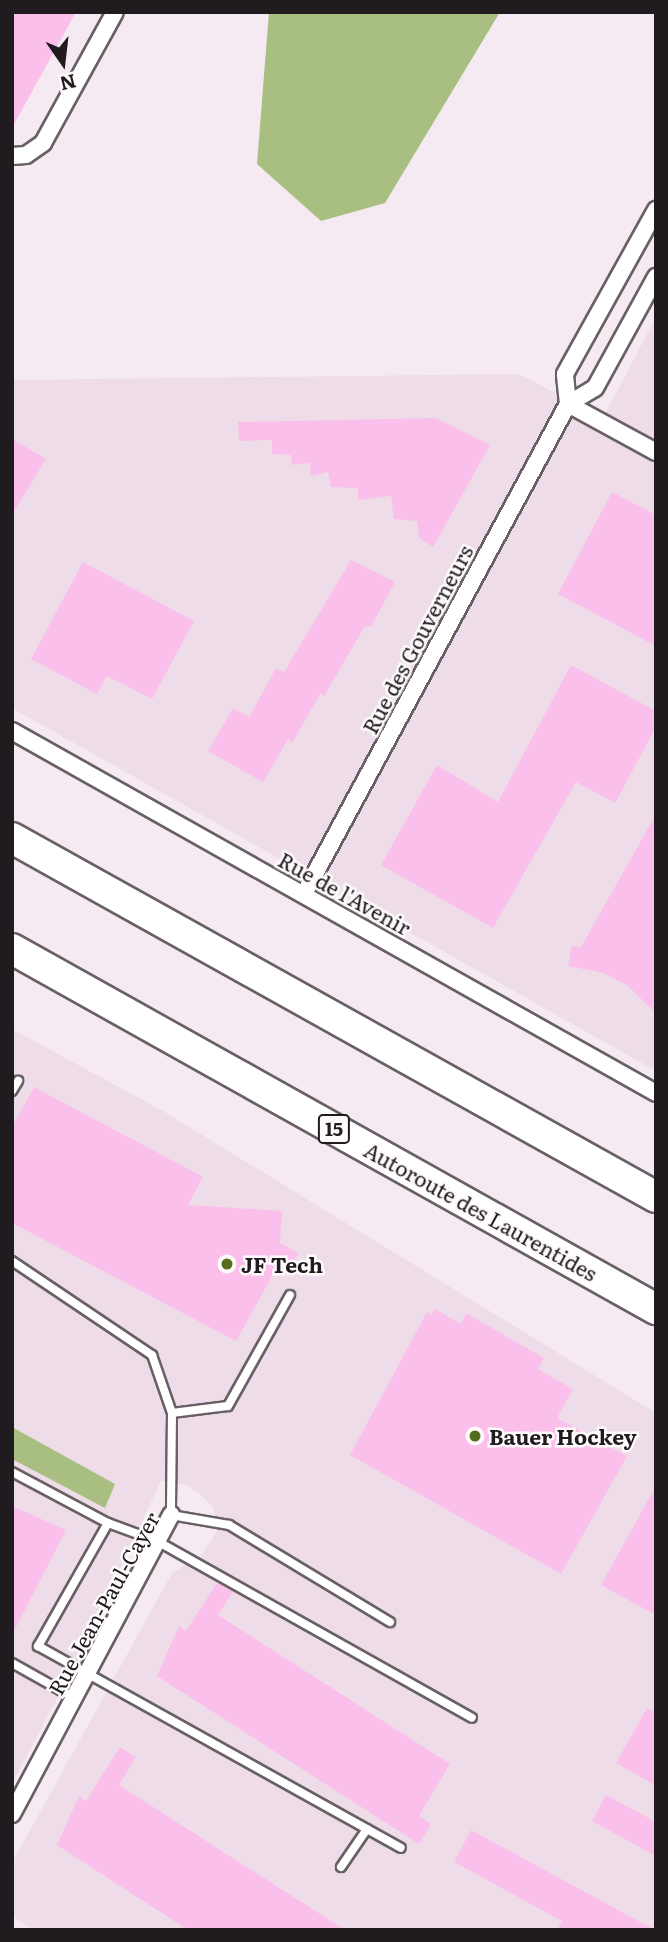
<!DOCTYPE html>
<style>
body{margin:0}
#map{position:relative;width:668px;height:1942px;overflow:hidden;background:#f5eaf1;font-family:Literata,serif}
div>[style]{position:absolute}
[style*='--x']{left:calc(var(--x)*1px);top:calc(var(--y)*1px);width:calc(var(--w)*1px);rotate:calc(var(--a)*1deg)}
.built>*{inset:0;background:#eedde9}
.forest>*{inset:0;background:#a9bf82}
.building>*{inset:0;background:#fabfea}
.roads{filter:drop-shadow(2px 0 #696066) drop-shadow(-2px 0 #696066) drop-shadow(0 2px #696066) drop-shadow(0 -2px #696066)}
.service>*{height:8px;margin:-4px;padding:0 4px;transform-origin:4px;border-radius:4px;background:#fff}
.minor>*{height:16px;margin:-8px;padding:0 8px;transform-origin:8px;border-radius:8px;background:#fff}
.motorway>*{height:30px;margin:-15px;padding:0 15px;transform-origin:15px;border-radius:15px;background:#fff}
.dots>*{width:19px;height:19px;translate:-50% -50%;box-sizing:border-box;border:4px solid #fefafc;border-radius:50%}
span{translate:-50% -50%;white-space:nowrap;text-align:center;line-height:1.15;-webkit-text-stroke:5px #fefafc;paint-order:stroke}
.shield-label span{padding:2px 5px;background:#fefafc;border:2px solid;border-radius:5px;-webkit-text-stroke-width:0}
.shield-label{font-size:19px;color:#1f1b1e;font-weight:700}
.street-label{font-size:21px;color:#1f1b1e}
.poi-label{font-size:21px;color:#1f1b1e;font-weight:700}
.left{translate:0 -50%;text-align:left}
.frame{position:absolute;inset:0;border:14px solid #1f1b1e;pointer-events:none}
.north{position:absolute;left:28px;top:28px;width:70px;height:70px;-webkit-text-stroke:5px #fefafc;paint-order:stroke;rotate:166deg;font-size:19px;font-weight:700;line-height:28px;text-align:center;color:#1f1b1e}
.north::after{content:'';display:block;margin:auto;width:24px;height:32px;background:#1f1b1e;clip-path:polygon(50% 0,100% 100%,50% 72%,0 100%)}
</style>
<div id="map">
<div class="built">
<div style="clip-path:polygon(656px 317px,656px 1071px,12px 708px,12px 380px,519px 374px,603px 418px)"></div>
<div style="clip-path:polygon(12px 1029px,163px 1111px,656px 1413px,656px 1930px,33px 1930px,12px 1916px,12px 1863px,172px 1573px,200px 1557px,217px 1531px,213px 1507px,200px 1494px,184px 1484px,161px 1481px,68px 1678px,12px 1784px)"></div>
</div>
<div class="forest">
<div style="clip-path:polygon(269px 12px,500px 12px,385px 203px,321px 221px,257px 164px)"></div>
<div style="clip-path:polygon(12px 1427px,115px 1484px,105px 1508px,12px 1459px)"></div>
</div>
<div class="building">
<div style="clip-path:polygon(12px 12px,76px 12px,12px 128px)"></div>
<div style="clip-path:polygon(436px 418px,490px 445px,433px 547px,419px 538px,417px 521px,394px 519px,391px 496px,358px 500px,358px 488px,331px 487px,328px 472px,311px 476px,310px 463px,292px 465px,291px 455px,272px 454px,272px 440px,239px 441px,238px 422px)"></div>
<div style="clip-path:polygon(12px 439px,46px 459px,12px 515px)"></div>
<div style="clip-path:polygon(612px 492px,656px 515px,656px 646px,558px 594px)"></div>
<div style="clip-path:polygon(351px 560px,395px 582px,371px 627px,365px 626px,324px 696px,321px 693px,292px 743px,288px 739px,263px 782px,208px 751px,233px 708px,249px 717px,276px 668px,284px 672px)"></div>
<div style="clip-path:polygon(83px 562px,194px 621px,152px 699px,107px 676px,97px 694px,31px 659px)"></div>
<div style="clip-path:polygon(571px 665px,656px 711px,656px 727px,615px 803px,576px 782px,493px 928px,381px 865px,437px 765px,498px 802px)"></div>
<div style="clip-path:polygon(656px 814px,656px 1013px,628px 986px,604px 973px,568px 966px,572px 946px,581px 947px)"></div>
<div style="clip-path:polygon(34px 1087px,203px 1177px,188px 1205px,282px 1211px,280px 1243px,298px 1253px,290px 1268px,280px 1262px,236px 1341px,12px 1223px,12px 1127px)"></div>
<div style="clip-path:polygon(435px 1309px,461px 1324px,466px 1313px,544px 1358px,538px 1369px,573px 1389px,557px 1418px,627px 1456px,561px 1574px,350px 1455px,427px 1312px,432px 1315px)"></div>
<div style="clip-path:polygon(656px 1486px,656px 1615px,601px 1585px)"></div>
<div style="clip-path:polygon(12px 1506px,66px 1530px,12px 1635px)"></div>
<div style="clip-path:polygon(217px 1583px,233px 1591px,218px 1615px,450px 1764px,419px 1816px,431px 1824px,419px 1844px,157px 1676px,179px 1626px,186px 1631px)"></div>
<div style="clip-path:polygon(647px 1708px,656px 1713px,656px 1786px,616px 1763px)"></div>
<div style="clip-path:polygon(120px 1747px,136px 1757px,119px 1785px,345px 1930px,188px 1930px,57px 1845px,79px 1796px,86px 1801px)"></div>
<div style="clip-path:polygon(606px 1795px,656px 1822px,656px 1856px,592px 1821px)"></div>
<div style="clip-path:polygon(471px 1830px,655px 1930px,557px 1930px,562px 1921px,454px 1862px)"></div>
</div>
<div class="roads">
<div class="service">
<div style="--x:12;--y:1091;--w:12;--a:-59"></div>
<div style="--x:12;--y:1261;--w:169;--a:33.9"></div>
<div style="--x:152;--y:1355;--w:61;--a:71"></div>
<div style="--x:172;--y:1413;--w:102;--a:90.6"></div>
<div style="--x:171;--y:1515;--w:59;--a:9.8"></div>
<div style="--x:229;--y:1525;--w:188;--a:31.1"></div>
<div style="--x:172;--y:1413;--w:56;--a:-7.1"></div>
<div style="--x:228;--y:1406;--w:127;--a:-60.8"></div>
<div style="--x:12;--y:1472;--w:109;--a:28"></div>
<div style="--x:108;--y:1523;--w:52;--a:20.2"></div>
<div style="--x:157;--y:1541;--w:361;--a:29.3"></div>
<div style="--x:108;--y:1523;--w:142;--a:119.6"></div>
<div style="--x:38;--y:1646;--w:415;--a:29.1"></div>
<div style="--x:12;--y:1663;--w:71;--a:29.4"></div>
<div style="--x:341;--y:1867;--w:46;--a:-55.6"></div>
</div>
<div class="minor">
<div style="--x:12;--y:156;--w:14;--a:-4"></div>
<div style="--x:26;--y:155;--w:21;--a:-35"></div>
<div style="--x:43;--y:143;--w:149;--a:-61.2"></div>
<div style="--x:568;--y:404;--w:30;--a:-96"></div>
<div style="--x:565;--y:374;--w:188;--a:-61"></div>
<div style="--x:568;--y:404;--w:100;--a:28.6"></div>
<div style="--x:12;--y:731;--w:739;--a:29.34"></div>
<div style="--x:304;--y:894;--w:557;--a:-61.69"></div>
<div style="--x:568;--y:404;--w:31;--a:-31"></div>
<div style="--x:595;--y:388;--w:127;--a:-61.2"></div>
<div style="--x:12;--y:1814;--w:339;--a:-62"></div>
</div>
<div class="motorway">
<div style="--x:12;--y:838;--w:737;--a:29.14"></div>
<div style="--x:12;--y:949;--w:738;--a:29.21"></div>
</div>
</div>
<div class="dots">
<div style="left:227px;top:1264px;background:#556c1d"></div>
<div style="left:475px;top:1436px;background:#556c1d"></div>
</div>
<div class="shield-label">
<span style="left:334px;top:1129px">15</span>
</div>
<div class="street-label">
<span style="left:417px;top:639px;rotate:-62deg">Rue des Gouverneurs</span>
<span style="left:345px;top:893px;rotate:29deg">Rue de l'Avenir</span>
<span style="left:481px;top:1211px;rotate:29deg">Autoroute des Laurentides</span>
<span style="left:103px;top:1603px;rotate:-61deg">Rue Jean-Paul-Cayer</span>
</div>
<div class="poi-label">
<span class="left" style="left:241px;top:1264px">JF Tech</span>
<span class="left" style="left:489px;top:1436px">Bauer Hockey</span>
</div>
<div class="frame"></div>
<div class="north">N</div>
</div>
